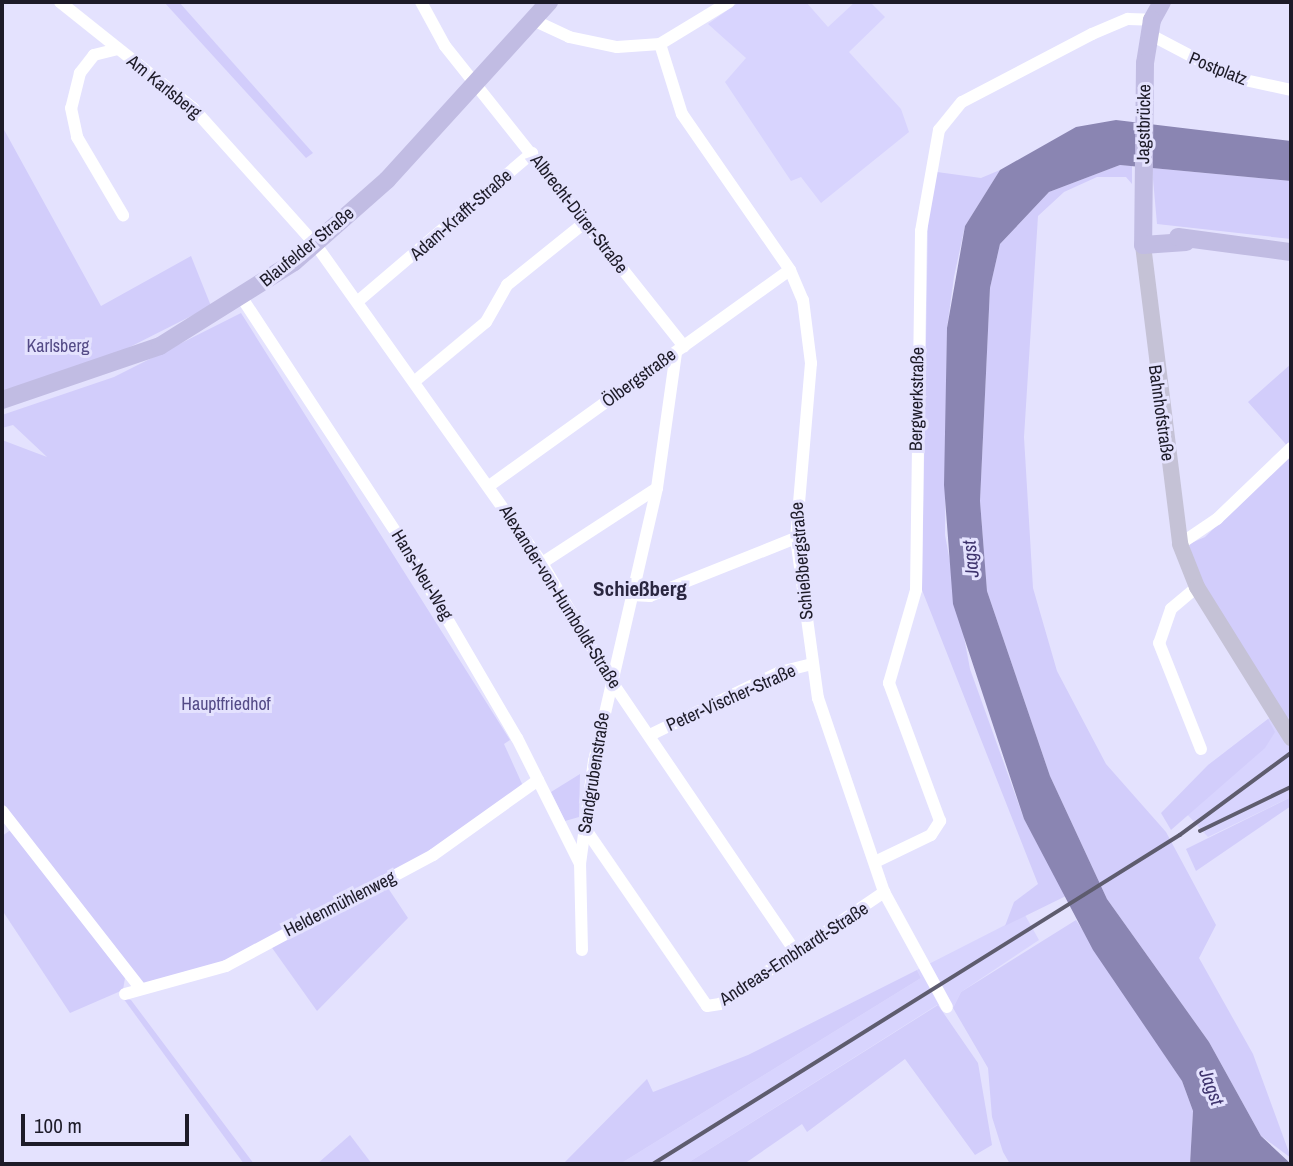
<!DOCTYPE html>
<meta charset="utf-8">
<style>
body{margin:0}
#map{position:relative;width:1293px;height:1166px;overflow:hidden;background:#e4e2fe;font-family:"Archivo Narrow",sans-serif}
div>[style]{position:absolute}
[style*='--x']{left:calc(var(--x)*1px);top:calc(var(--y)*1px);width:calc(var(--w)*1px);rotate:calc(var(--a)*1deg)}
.built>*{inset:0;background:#d8d4fe}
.green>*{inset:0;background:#d2cdfb}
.water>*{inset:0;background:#8a85b2}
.street>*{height:12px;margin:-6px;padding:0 6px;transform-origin:6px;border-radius:6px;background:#fff}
.secondary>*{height:16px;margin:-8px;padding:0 8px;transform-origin:8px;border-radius:8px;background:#c5c2d6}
.primary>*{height:18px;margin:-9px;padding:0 9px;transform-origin:9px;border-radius:9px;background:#c1bce3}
.rail>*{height:3.5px;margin:-1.75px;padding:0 1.75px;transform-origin:1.75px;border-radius:1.75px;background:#5e5c6e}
span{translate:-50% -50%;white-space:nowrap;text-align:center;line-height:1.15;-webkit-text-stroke:6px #e4e2fe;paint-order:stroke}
.street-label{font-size:18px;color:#1d1b28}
.park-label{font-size:18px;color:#544b87}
.water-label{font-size:19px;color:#3e336d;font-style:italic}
.quarter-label{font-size:21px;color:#2a2640;font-weight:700}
.frame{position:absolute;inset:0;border:4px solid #1d1b28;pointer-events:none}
.scale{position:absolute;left:21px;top:1114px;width:168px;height:32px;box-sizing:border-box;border:4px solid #1d1b28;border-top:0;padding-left:9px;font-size:21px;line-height:24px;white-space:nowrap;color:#1d1b28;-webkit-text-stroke:5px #e4e2fe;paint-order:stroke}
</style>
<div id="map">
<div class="built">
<div style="clip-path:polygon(739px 2px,806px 2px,828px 27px,855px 2px,870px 2px,885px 17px,849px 52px,901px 109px,909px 132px,821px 203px,801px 177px,791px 181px,725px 82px,746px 58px,708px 24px)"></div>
<div style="clip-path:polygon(1281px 709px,1288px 718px,1291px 714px,1291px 797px,1208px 837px,1185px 812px,1208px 765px)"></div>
<div style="clip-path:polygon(1025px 915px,1039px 940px,961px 992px,953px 1008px,937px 1005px,686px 1164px,620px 1164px,921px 978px,917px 970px)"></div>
</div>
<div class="green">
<div style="clip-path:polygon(164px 2px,179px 2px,313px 153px,306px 158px)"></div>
<div style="clip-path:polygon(2px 126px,101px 306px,191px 256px,211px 306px,112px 356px,2px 391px)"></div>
<div style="clip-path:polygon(1120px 165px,1132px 166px,1132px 184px,1126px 177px,1097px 177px,1064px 192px,1038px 216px,1024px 437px,1033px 588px,1057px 671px,1106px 764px,1166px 832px,1216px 925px,1199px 958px,1253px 1054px,1291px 1158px,1261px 1136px,1209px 1042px,1107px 899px,1050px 776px,987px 591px,980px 501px,990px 288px,1000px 244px,1049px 192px)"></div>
<div style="clip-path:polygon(1152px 168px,1291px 181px,1291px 239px,1157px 224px)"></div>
<div style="clip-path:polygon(1000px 170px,965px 226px,954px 277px,947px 328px,945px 535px,970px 669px,1024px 819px,1066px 896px,1005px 926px,1014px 902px,1038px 884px,922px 590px,928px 215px,937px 172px,981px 178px)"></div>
<div style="clip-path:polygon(241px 313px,510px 740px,504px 744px,523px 786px,431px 851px,224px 962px,144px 985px,2px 806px,2px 440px,47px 457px,13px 425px,2px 428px,2px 415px,114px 377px)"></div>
<div style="clip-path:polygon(1291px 364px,1291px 450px,1248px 402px)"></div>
<div style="clip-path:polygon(1291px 453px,1291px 714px,1287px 719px,1196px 574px,1189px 544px,1205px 537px)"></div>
<div style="clip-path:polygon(1268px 719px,1275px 732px,1265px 748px,1171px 830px,1161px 813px,1207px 766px)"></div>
<div style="clip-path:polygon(580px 774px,579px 817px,565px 821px,551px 792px)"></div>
<div style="clip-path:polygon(1291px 797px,1291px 806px,1196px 871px,1186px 849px)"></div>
<div style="clip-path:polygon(12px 829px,125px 978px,123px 990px,70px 1013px,2px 910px,2px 836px)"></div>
<div style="clip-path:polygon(386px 885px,408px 918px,317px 1011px,270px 945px)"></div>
<div style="clip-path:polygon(1076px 920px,1182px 1081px,1193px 1111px,1190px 1164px,1010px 1164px,1003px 1152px,992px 1117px,988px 1068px,953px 1008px,961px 992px)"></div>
<div style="clip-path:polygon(917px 970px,921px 978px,620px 1164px,563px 1164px,647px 1079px,653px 1092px,748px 1055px)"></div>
<div style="clip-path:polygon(123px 998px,131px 1000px,254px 1164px,244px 1164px)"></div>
<div style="clip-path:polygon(938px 1005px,978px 1063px,992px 1145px,975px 1155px,905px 1059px,807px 1132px,802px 1124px,744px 1164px,686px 1164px)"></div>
<div style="clip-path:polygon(350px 1135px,372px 1164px,317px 1164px)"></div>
</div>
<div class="water">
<div style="clip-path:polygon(1116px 120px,1291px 141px,1291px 181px,1120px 165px,1049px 192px,1000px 244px,990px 288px,980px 501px,987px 591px,1050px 776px,1107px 899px,1209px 1042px,1261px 1136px,1291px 1164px,1190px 1164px,1193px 1111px,1182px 1081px,1093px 950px,1024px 819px,953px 604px,944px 485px,947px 328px,965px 226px,1000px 170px,1076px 127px)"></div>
</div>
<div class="street">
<div style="--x:60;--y:2;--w:170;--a:38.6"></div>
<div style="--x:193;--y:108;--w:184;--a:48.1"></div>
<div style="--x:316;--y:245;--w:390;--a:54.6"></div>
<div style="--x:542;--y:563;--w:134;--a:59.6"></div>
<div style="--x:610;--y:679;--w:333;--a:55.8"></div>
<div style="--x:421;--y:2;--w:50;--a:61.4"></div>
<div style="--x:445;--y:46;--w:384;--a:51.5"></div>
<div style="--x:533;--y:20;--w:40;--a:25"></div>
<div style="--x:569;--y:37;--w:49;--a:11.8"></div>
<div style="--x:617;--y:47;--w:43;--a:-4"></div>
<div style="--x:660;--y:44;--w:81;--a:-31.3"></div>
<div style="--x:1149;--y:34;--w:93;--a:27.7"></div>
<div style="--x:1231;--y:77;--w:61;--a:12.2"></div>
<div style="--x:660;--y:44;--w:73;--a:72.6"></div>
<div style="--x:682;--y:114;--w:190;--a:55.3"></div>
<div style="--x:790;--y:270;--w:33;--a:67"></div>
<div style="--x:803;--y:300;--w:64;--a:82.8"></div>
<div style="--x:811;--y:363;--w:176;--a:94.9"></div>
<div style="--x:796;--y:538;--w:162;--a:82.2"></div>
<div style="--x:818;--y:698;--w:205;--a:71.2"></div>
<div style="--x:884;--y:892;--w:131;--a:61.3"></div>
<div style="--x:118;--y:49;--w:25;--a:166"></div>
<div style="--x:94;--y:55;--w:23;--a:128"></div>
<div style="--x:80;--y:73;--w:36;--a:104"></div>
<div style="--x:71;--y:108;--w:30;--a:78"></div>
<div style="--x:77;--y:137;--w:91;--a:59.5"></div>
<div style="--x:242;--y:298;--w:295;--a:56.7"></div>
<div style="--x:404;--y:545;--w:224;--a:59.7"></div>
<div style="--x:517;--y:738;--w:141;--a:63.4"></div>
<div style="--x:357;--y:302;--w:230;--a:-40.4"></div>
<div style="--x:415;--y:381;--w:92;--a:-39.7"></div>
<div style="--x:486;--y:322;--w:43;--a:-60.4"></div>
<div style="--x:507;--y:285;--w:99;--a:-38.8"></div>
<div style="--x:489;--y:486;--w:370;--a:-35.7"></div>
<div style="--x:1180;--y:544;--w:45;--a:-34"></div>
<div style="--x:1217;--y:519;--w:103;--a:-43.8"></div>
<div style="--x:542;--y:563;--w:137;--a:-33.1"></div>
<div style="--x:1197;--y:587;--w:34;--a:140"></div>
<div style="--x:1171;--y:609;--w:36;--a:109"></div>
<div style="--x:1159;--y:643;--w:114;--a:68.4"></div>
<div style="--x:632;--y:595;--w:18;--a:3"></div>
<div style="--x:650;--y:596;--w:157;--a:-21.7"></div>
<div style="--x:650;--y:735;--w:144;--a:-25.9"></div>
<div style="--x:780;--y:672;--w:33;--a:-14"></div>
<div style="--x:2;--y:811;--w:226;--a:52"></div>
<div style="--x:584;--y:827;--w:217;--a:55.5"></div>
<div style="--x:707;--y:1006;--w:13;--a:-9"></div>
<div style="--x:720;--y:1004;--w:199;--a:-34.3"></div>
<div style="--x:875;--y:862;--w:62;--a:-25.7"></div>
<div style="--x:931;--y:835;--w:17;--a:-57"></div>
<div style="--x:940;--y:821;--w:147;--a:-110.3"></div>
<div style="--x:889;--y:683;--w:97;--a:-73.8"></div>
<div style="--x:916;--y:590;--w:359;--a:-89.2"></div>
<div style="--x:921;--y:231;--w:103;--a:-79.9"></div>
<div style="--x:939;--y:130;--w:36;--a:-51"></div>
<div style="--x:962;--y:102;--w:147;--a:-27.6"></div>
<div style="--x:1092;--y:34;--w:39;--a:-23"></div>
<div style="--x:1128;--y:19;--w:24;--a:2"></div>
<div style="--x:582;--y:950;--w:86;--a:-91.3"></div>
<div style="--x:580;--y:864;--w:104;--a:-82.3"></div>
<div style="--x:594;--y:761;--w:280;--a:-77"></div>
<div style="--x:657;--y:488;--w:137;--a:-82"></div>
<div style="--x:125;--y:994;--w:105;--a:-15.5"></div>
<div style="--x:226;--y:966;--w:235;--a:-28.2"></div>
<div style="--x:433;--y:855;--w:129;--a:-35.5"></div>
</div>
<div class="secondary">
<div style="--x:1143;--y:245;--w:301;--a:82.9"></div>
<div style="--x:1180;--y:544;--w:46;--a:68.4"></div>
<div style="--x:1197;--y:587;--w:178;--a:58.1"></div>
</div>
<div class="primary">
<div style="--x:1162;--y:2;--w:21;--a:119"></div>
<div style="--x:1152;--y:20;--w:44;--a:99.2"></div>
<div style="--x:1145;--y:63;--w:182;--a:90.6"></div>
<div style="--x:1143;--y:245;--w:43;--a:-4"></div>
<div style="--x:1178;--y:237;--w:114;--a:7.6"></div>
<div style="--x:2;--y:400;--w:167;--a:-18.9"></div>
<div style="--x:160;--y:346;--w:158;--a:-32.1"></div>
<div style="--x:294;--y:262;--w:124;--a:-41.4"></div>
<div style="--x:387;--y:180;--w:241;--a:-47.7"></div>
</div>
<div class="rail">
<div style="--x:1200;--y:831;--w:101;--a:-25.8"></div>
<div style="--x:653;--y:1164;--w:621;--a:-31.98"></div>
<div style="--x:1180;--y:835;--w:138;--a:-36.5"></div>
</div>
<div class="street-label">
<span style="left:1218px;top:69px;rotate:22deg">Postplatz</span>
<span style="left:164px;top:87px;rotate:39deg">Am Karlsberg</span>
<span style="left:1144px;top:124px;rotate:-89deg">Jagstbrücke</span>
<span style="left:579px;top:214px;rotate:52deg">Albrecht-Dürer-Straße</span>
<span style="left:461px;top:215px;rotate:-41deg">Adam-Krafft-Straße</span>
<span style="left:307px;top:247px;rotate:-39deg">Blaufelder Straße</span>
<span style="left:639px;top:378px;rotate:-36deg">Ölbergstraße</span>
<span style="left:917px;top:399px;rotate:-89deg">Bergwerkstraße</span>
<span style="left:1161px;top:413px;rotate:82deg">Bahnhofstraße</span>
<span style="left:802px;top:561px;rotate:-95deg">Schießbergstraße</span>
<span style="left:422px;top:575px;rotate:59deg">Hans-Neu-Weg</span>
<span style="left:560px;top:597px;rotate:58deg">Alexander-von-Humboldt-Straße</span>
<span style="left:731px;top:698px;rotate:-24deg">Peter-Vischer-Straße</span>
<span style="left:594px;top:773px;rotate:-81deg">Sandgrubenstraße</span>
<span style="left:340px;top:904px;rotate:-27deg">Heldenmühlenweg</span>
<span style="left:794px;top:954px;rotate:-33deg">Andreas-Embhardt-Straße</span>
</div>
<div class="park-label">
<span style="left:58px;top:346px">Karlsberg</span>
<span style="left:226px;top:704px">Hauptfriedhof</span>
</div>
<div class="water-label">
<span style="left:971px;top:559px;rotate:-95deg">Jagst</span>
<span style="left:1211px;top:1087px;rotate:69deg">Jagst</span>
</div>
<div class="quarter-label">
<span style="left:640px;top:589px">Schießberg</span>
</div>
<div class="frame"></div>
<div class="scale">100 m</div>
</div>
